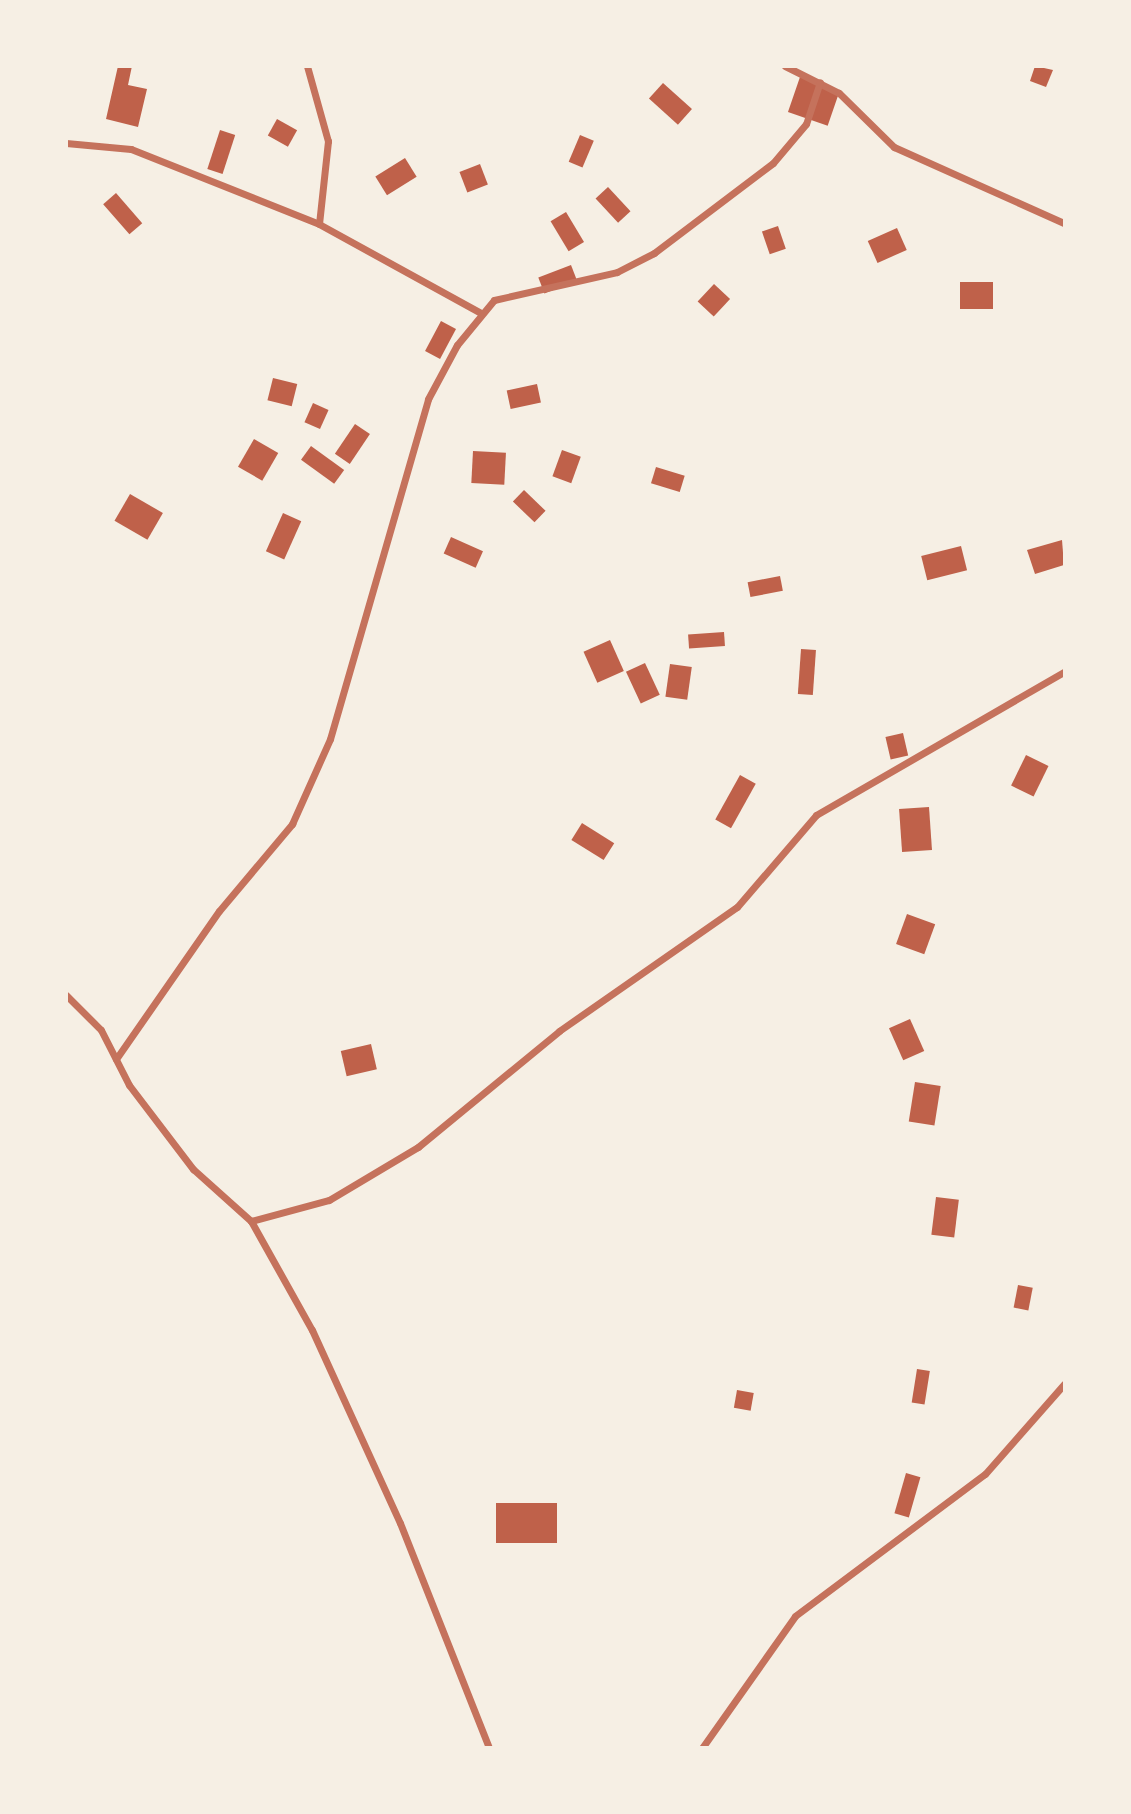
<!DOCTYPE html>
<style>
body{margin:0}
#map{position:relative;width:1131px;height:1814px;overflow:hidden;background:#f6efe4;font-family:"Work Sans",sans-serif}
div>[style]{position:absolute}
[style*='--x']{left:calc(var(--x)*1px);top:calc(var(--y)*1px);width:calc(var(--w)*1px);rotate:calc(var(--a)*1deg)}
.building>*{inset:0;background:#bf614a;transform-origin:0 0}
.minor>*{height:7px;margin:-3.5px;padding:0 3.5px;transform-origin:3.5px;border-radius:3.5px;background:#c5725c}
span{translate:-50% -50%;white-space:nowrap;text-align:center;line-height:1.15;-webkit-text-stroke:7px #f6efe4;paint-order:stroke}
.frame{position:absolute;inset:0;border:68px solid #f6efe4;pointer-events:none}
</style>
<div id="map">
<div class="building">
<div style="clip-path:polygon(118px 66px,132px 66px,128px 85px,147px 89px,138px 127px,106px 119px)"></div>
<div style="clip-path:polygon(1035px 66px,1053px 70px,1046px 87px,1030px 81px)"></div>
<div style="left:800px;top:77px;width:42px;height:37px;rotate:19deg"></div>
<div style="left:663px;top:83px;width:39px;height:21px;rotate:42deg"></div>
<div style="left:277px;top:119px;width:23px;height:19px;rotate:29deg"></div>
<div style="left:220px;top:130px;width:16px;height:41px;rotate:18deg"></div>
<div style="left:580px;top:135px;width:15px;height:29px;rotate:23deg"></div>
<div style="left:405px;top:158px;width:22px;height:35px;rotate:58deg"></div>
<div style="left:480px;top:164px;width:22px;height:22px;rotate:69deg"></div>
<div style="left:608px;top:187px;width:33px;height:17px;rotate:47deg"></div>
<div style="left:116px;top:193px;width:40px;height:17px;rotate:49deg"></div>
<div style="left:566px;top:212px;width:35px;height:18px;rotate:59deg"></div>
<div style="left:778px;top:226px;width:24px;height:17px;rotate:71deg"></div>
<div style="left:897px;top:228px;width:24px;height:32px;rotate:66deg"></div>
<div style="left:571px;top:265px;width:17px;height:35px;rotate:69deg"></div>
<div style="left:960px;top:282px;width:33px;height:27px"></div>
<div style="left:714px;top:284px;width:22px;height:24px;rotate:43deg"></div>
<div style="left:441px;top:321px;width:17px;height:34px;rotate:28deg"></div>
<div style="left:273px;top:378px;width:25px;height:23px;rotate:14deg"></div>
<div style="left:537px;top:384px;width:19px;height:31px;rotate:78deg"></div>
<div style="left:313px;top:403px;width:17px;height:21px;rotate:24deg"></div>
<div style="left:355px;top:424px;width:18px;height:36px;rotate:34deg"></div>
<div style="left:254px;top:439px;width:28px;height:32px;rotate:30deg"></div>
<div style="left:311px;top:446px;width:41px;height:17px;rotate:36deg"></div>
<div style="left:562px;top:450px;width:20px;height:28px;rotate:20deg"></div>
<div style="left:473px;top:451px;width:33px;height:32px;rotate:3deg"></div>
<div style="left:656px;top:467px;width:30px;height:17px;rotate:17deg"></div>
<div style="left:524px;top:490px;width:30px;height:16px;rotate:44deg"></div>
<div style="left:130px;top:494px;width:38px;height:31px;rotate:30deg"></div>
<div style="left:283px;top:513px;width:20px;height:42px;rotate:24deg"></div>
<div style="left:451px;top:537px;width:35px;height:18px;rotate:24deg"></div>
<div style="clip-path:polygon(1062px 540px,1064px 565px,1035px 574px,1027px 550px)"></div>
<div style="left:961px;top:546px;width:25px;height:41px;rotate:76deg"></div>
<div style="left:780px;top:576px;width:15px;height:33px;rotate:79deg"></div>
<div style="left:724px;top:632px;width:14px;height:36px;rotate:86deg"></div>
<div style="left:610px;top:640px;width:34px;height:29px;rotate:66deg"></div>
<div style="left:801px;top:649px;width:15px;height:45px;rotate:4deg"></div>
<div style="left:645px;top:663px;width:35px;height:21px;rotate:65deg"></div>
<div style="left:670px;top:664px;width:22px;height:33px;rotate:8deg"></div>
<div style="left:903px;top:733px;width:23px;height:18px;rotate:77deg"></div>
<div style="left:1026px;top:755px;width:25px;height:34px;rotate:26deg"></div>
<div style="left:740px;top:775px;width:18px;height:51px;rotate:29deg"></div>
<div style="left:929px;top:807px;width:43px;height:30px;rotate:86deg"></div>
<div style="left:582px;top:823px;width:38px;height:20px;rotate:32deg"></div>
<div style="left:907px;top:914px;width:30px;height:32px;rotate:20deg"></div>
<div style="left:910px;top:1019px;width:35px;height:23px;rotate:66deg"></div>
<div style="left:371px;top:1044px;width:26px;height:31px;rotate:77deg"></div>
<div style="left:915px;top:1082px;width:26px;height:40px;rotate:9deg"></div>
<div style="left:936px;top:1197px;width:23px;height:38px;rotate:7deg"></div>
<div style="left:1018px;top:1285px;width:15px;height:23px;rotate:11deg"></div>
<div style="left:917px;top:1369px;width:13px;height:34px;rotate:9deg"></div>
<div style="left:737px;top:1390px;width:17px;height:18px;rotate:10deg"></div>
<div style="left:906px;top:1473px;width:15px;height:42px;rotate:16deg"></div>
<div style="left:496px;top:1503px;width:61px;height:40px"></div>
</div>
<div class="minor">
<div style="--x:307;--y:66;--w:78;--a:74.4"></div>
<div style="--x:328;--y:141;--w:83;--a:96.2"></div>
<div style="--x:785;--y:66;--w:60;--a:26.6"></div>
<div style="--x:839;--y:93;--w:77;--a:44.5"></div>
<div style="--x:894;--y:147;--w:186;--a:24.1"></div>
<div style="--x:66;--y:143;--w:65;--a:5.3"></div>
<div style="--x:131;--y:149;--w:202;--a:21.7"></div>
<div style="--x:319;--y:224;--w:185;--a:28.8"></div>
<div style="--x:66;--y:995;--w:49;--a:45"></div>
<div style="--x:101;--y:1030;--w:62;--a:63"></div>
<div style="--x:129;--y:1085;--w:106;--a:52.7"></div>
<div style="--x:193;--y:1169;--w:78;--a:41.9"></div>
<div style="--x:251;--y:1221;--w:125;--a:60.8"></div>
<div style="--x:312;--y:1330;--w:212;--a:65.5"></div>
<div style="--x:400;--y:1523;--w:242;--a:68.4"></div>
<div style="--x:116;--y:1059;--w:180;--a:-55.2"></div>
<div style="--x:219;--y:911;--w:114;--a:-50"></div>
<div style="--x:292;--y:824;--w:93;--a:-65.9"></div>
<div style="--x:330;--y:739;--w:354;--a:-73.9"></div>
<div style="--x:428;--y:399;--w:61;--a:-61.8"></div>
<div style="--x:457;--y:345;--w:58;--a:-50.6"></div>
<div style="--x:494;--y:300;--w:126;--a:-12.8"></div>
<div style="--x:617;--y:272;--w:42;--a:-27.2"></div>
<div style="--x:654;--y:253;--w:149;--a:-37.1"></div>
<div style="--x:773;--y:163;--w:51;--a:-49.8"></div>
<div style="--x:806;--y:124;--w:44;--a:-71.6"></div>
<div style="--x:251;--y:1221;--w:81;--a:-15.1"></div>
<div style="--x:329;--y:1200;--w:104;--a:-30.8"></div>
<div style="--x:418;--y:1147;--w:183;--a:-39.4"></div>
<div style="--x:559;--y:1031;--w:217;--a:-34.9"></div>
<div style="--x:737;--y:907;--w:121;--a:-49.3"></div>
<div style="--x:816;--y:815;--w:286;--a:-30"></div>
<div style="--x:702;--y:1748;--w:161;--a:-54.8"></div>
<div style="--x:795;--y:1616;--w:237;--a:-36.8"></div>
<div style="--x:985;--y:1474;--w:120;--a:-48.7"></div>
</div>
<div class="frame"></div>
</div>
